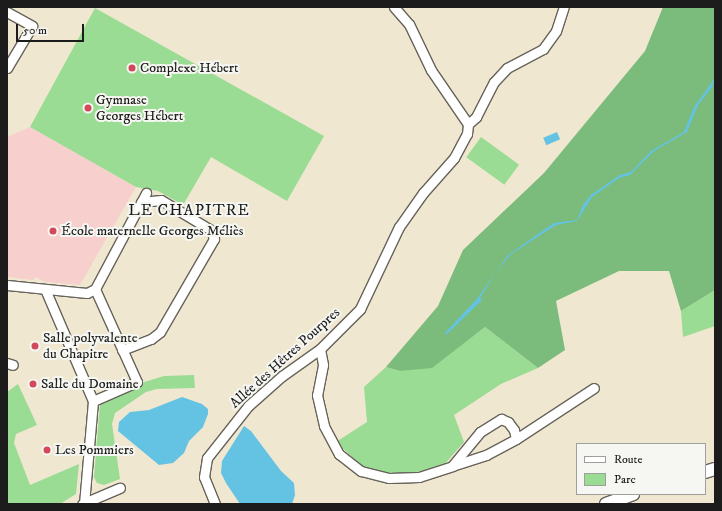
<!DOCTYPE html>
<meta charset="utf-8">
<style>
body{margin:0}
#map{position:relative;width:722px;height:511px;overflow:hidden;background:#f0e7d0;font-family:"IM FELL DW Pica",serif}
div>[style]{position:absolute}
[style*='--x']{left:calc(var(--x)*1px);top:calc(var(--y)*1px);width:calc(var(--w)*1px);rotate:calc(var(--a)*1deg)}
.built>*{inset:0;background:#f7d0cd}
.green>*{inset:0;background:#9adc93;transform-origin:0 0}
.forest>*{inset:0;background:#7bbc7d}
.water>*{inset:0;background:#64c3e3;transform-origin:0 0}
.roads{filter:drop-shadow(1px 0 #66635b) drop-shadow(-1px 0 #66635b) drop-shadow(0 1px #66635b) drop-shadow(0 -1px #66635b)}
.minor>*{height:9px;margin:-4.5px;padding:0 4.5px;transform-origin:4.5px;border-radius:4.5px;background:#fff}
.tertiary>*{height:12px;margin:-6px;padding:0 6px;transform-origin:6px;border-radius:6px;background:#fff}
.dots>*{width:11px;height:11px;translate:-50% -50%;box-sizing:border-box;border:2px solid #f6f6f2;border-radius:50%}
span{translate:-50% -50%;white-space:nowrap;text-align:center;line-height:1.15;-webkit-text-stroke:4px #f6f6f2;paint-order:stroke}
.poi-label{font-size:14px;color:#1c1c1c}
.left{translate:0 -50%;text-align:left}
.street-label{font-size:14px;color:#1c1c1c}
.quarter-label{font-size:16px;color:#1c1c1c;letter-spacing:1px}
.frame{position:absolute;inset:0;border:8px solid #1c1c1c;pointer-events:none}
.legend{position:absolute;left:576px;top:443px;width:130px;height:52px;box-sizing:border-box;background:#f6f6f2;border:1px solid #9f9f9c;margin:0;padding:5px 7px;list-style:none;font-size:12px;color:#1c1c1c}
.legend li{display:flex;align-items:center;gap:8px;height:20px}
.legend b{width:20px;border:1px solid #9f9f9c}
.scale{position:absolute;left:16px;top:24px;width:68px;height:18px;box-sizing:border-box;border:2px solid #1c1c1c;border-top:0;padding-left:5px;font-size:12px;line-height:14px;white-space:nowrap;color:#1c1c1c;-webkit-text-stroke:3px #f6f6f2;paint-order:stroke}
</style>
<div id="map">
<div class="built">
<div style="clip-path:polygon(30px 127px,136px 187px,80px 285px,45px 282px,36px 277px,33px 280px,7px 277px,7px 137px)"></div>
</div>
<div class="green">
<div style="clip-path:polygon(95px 8px,324px 136px,287px 201px,211px 157px,183px 205px,158px 191px,136px 187px,30px 127px)"></div>
<div style="left:481px;top:137px;width:47px;height:25px;rotate:36deg"></div>
<div style="clip-path:polygon(715px 290px,715px 326px,683px 337px,681px 311px)"></div>
<div style="clip-path:polygon(485px 327px,538px 368px,501px 384px,454px 415px,464px 442px,443px 466px,407px 474px,381px 472px,362px 466px,336px 442px,367px 422px,364px 387px,386px 367px,400px 371px,432px 367px)"></div>
<div style="clip-path:polygon(194px 375px,195px 388px,157px 389px,146px 392px,115px 413px,112px 424px,120px 479px,104px 485px,97px 483px,94px 477px,100px 403px,111px 397px,113px 399px,125px 393px,124px 390px,141px 383px,164px 376px)"></div>
<div style="clip-path:polygon(18px 384px,37px 425px,16px 434px,14px 443px,30px 485px,79px 464px,76px 494px,60px 504px,7px 504px,7px 392px)"></div>
</div>
<div class="forest">
<div style="clip-path:polygon(663px 7px,715px 7px,715px 290px,681px 311px,669px 271px,619px 271px,556px 301px,565px 350px,538px 368px,485px 327px,432px 368px,400px 371px,386px 367px,438px 306px,463px 250px,544px 173px,645px 51px)"></div>
</div>
<div class="water">
<div style="clip-path:polygon(715px 78px,712px 87px,698px 105px,687px 132px,654px 151px,630px 175px,619px 178px,592px 197px,577px 221px,556px 225px,511px 254px,496px 272px,480px 298px,482px 300px,446px 335px,445px 333px,477px 299px,508px 255px,554px 223px,577px 220px,583px 205px,591px 195px,620px 175px,631px 172px,651px 151px,684px 132px,694px 107px)"></div>
<div style="left:557px;top:132px;width:8px;height:15px;rotate:67deg"></div>
<div style="clip-path:polygon(182px 397px,202px 404px,208px 409px,208px 414px,203px 427px,189px 441px,184px 453px,173px 463px,159px 465px,118px 431px,119px 422px,130px 412px,149px 410px)"></div>
<div style="clip-path:polygon(244px 426px,251px 431px,281px 471px,294px 483px,295px 495px,292px 504px,240px 504px,226px 483px,221px 473px,222px 461px)"></div>
</div>
<div class="roads">
<div class="minor">
<div style="--x:394;--y:7;--w:23;--a:49"></div>
<div style="--x:409;--y:24;--w:51;--a:64.4"></div>
<div style="--x:431;--y:70;--w:65;--a:55.6"></div>
<div style="--x:7;--y:12;--w:29;--a:29"></div>
<div style="--x:32;--y:26;--w:49;--a:120.8"></div>
<div style="--x:7;--y:285;--w:80;--a:5.7"></div>
<div style="--x:87;--y:293;--w:9;--a:-27"></div>
<div style="--x:95;--y:289;--w:109;--a:-62"></div>
<div style="--x:45;--y:289;--w:122;--a:66.8"></div>
<div style="--x:93;--y:401;--w:102;--a:95"></div>
<div style="--x:84;--y:503;--w:2;--a:153"></div>
<div style="--x:320;--y:349;--w:16;--a:79"></div>
<div style="--x:323;--y:365;--w:31;--a:101"></div>
<div style="--x:317;--y:395;--w:32;--a:77"></div>
<div style="--x:324;--y:426;--w:32;--a:62"></div>
<div style="--x:339;--y:454;--w:28;--a:38"></div>
<div style="--x:361;--y:471;--w:29;--a:14"></div>
<div style="--x:389;--y:478;--w:30;--a:-2"></div>
<div style="--x:419;--y:477;--w:35;--a:-18"></div>
<div style="--x:452;--y:466;--w:44;--a:-50.5"></div>
<div style="--x:480;--y:432;--w:25;--a:-32"></div>
<div style="--x:501;--y:419;--w:8;--a:23"></div>
<div style="--x:508;--y:422;--w:10;--a:53"></div>
<div style="--x:514;--y:430;--w:9;--a:77"></div>
<div style="--x:516;--y:439;--w:93;--a:-33.2"></div>
<div style="--x:122;--y:350;--w:31;--a:-21"></div>
<div style="--x:151;--y:339;--w:11;--a:-38"></div>
<div style="--x:160;--y:332;--w:108;--a:-59.9"></div>
<div style="--x:214;--y:239;--w:9;--a:-108"></div>
<div style="--x:211;--y:230;--w:58;--a:-149"></div>
<div style="--x:161;--y:200;--w:20;--a:174"></div>
<div style="--x:7;--y:363;--w:6;--a:18"></div>
<div style="--x:93;--y:401;--w:48;--a:-23.4"></div>
<div style="--x:137;--y:382;--w:102;--a:-114.3"></div>
<div style="--x:452;--y:466;--w:36;--a:-18"></div>
<div style="--x:486;--y:455;--w:34;--a:-28"></div>
<div style="--x:84;--y:503;--w:39;--a:-23"></div>
<div style="--x:215;--y:504;--w:29;--a:-112"></div>
<div style="--x:204;--y:477;--w:19;--a:-81"></div>
<div style="--x:207;--y:458;--w:66;--a:-51.7"></div>
<div style="--x:248;--y:406;--w:45;--a:-41.4"></div>
<div style="--x:282;--y:376;--w:47;--a:-35.4"></div>
<div style="--x:320;--y:349;--w:57;--a:-45"></div>
<div style="--x:360;--y:309;--w:91;--a:-64.6"></div>
<div style="--x:399;--y:227;--w:42;--a:-54.8"></div>
<div style="--x:423;--y:193;--w:47;--a:-48.5"></div>
<div style="--x:454;--y:158;--w:27;--a:-62"></div>
<div style="--x:467;--y:134;--w:10;--a:-84"></div>
<div style="--x:468;--y:124;--w:11;--a:-41"></div>
<div style="--x:476;--y:117;--w:39;--a:-63"></div>
<div style="--x:494;--y:82;--w:19;--a:-47"></div>
<div style="--x:507;--y:68;--w:41;--a:-27.8"></div>
<div style="--x:543;--y:49;--w:22;--a:-54"></div>
<div style="--x:556;--y:31;--w:25;--a:-72"></div>
</div>
<div class="tertiary">
<div style="--x:705;--y:472;--w:10;--a:-17"></div>
<div style="--x:606;--y:504;--w:29;--a:-20"></div>
</div>
</div>
<div class="dots">
<div style="left:132px;top:68px;background:#d1495b"></div>
<div style="left:88px;top:108px;background:#d1495b"></div>
<div style="left:53px;top:231px;background:#d1495b"></div>
<div style="left:35px;top:346px;background:#d1495b"></div>
<div style="left:33px;top:384px;background:#d1495b"></div>
<div style="left:47px;top:450px;background:#d1495b"></div>
</div>
<div class="poi-label">
<span class="left" style="left:140px;top:68px">Complexe Hébert</span>
<span class="left" style="left:96px;top:108px">Gymnase<br>Georges Hébert</span>
<span class="left" style="left:61px;top:231px">École maternelle Georges Méliès</span>
<span class="left" style="left:43px;top:346px">Salle polyvalente<br>du Chapitre</span>
<span class="left" style="left:41px;top:384px">Salle du Domaine</span>
<span class="left" style="left:55px;top:450px">Les Pommiers</span>
</div>
<div class="street-label">
<span style="left:285px;top:358px;rotate:-42deg">Allée des Hêtres Pourpres</span>
</div>
<div class="quarter-label">
<span style="left:189px;top:210px">LE CHAPITRE</span>
</div>
<div class="frame"></div>
<ul class="legend">
<li><b style="height:5px;background:#fff"></b>Route</li>
<li><b style="height:11px;background:#9adc93"></b>Parc</li>
</ul>
<div class="scale">50 m</div>
</div>
